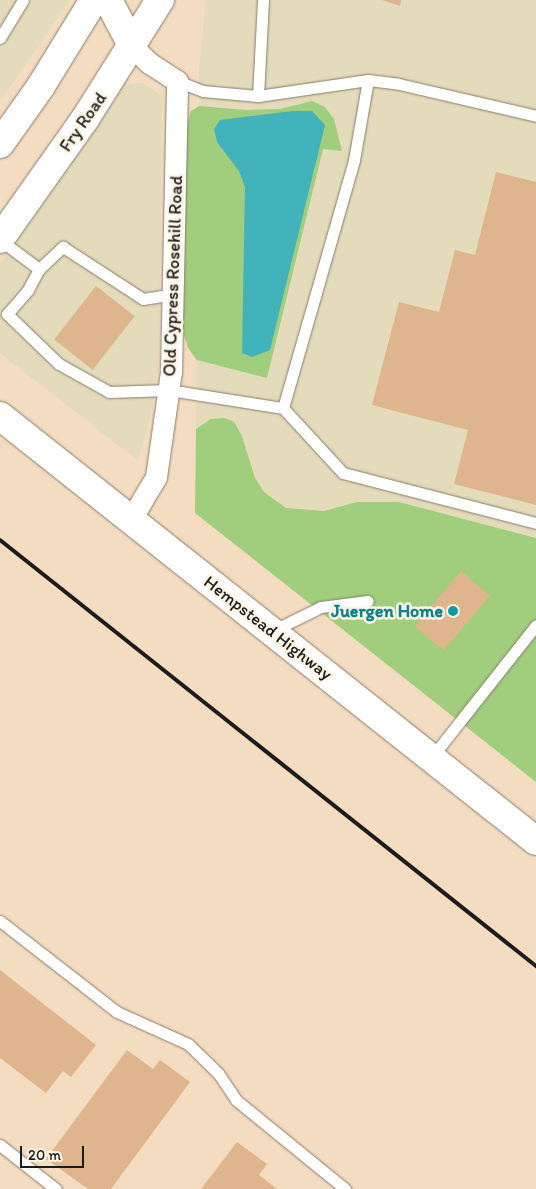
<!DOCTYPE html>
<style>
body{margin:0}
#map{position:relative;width:536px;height:1189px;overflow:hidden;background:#f4dcc0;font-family:Itim,sans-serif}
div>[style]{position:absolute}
.built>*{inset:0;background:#e3dbba}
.green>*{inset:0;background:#a0ce7c}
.water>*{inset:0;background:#43b3bb}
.building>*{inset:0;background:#deb58c;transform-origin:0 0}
.roads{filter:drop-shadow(0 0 1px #887c6e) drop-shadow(0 0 1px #887c6e)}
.service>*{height:11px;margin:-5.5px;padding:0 5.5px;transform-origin:5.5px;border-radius:5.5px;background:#fff}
.minor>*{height:21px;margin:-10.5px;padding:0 10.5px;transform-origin:10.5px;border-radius:10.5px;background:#fff}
.tertiary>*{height:28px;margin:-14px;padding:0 14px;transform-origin:14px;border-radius:14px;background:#fff}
.secondary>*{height:28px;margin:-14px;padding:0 14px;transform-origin:14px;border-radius:14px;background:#fff}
.rail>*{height:4px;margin:-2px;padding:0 2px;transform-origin:2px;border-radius:2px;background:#1c1c1c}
.dots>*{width:14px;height:14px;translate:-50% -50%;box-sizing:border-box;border:2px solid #fcf5e5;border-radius:50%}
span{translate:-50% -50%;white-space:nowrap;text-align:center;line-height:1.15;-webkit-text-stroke:5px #fcf5e5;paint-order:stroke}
.street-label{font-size:18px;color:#1c1c1c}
.culture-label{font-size:18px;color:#0d838f;font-weight:700}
.right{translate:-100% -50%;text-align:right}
.scale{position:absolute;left:20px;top:1146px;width:64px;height:22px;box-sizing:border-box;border:2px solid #1c1c1c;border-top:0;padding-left:6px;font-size:15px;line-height:18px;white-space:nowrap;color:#1c1c1c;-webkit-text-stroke:4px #fcf5e5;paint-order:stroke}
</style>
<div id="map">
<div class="built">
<div style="clip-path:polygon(0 0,70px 0,0 101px)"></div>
<div style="clip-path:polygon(206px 0,536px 0,536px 538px,399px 502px,357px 502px,324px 511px,286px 508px,264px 492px,255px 478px,242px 436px,196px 429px,199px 68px)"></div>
<div style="clip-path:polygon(143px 83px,162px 96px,159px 366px,148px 427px,137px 460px,0 353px,0 264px,125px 85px)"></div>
</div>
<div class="green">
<div style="clip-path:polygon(312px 101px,325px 107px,334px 119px,342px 151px,323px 149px,267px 378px,197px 360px,188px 348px,182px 329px,183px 138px,191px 111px,199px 106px,245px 110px,280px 109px)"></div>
<div style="clip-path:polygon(225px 418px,234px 422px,242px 436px,255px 478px,264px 492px,286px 508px,324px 511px,357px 502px,399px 502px,536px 538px,536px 782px,195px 513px,196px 429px,211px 419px)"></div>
</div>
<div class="water">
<div style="clip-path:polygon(292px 111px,312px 111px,325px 125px,270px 350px,252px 357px,242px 353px,245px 187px,239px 171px,217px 142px,214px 129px,220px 120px)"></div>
</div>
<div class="building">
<div style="clip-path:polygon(382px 0,401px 0,400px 6px)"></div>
<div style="clip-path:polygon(496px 172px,536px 182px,536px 505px,454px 484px,468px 430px,372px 405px,399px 302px,439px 312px,455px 250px,475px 255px)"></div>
<div style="left:96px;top:286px;width:49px;height:68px;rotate:38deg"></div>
<div style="left:461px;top:571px;width:38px;height:72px;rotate:40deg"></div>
<div style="clip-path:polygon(0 970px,96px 1045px,71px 1077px,63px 1071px,46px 1093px,0 1058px)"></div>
<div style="clip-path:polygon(127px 1050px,153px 1069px,160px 1060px,190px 1082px,111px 1189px,88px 1189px,46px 1159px)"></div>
<div style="clip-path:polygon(237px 1142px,267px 1164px,259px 1175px,277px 1189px,201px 1189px)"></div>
</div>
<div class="roads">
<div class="service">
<div style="left:0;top:38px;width:44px;rotate:-58.8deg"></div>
<div style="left:177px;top:81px;width:28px;rotate:21deg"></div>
<div style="left:203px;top:91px;width:55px;rotate:5.2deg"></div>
<div style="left:258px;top:96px;width:111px;rotate:-8.3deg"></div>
<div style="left:368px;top:80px;width:31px;rotate:7deg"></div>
<div style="left:399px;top:84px;width:141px;rotate:13.1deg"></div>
<div style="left:258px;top:96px;width:96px;rotate:-87deg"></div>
<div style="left:0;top:240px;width:49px;rotate:36.6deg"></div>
<div style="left:39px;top:269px;width:24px;rotate:118deg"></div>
<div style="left:28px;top:290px;width:32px;rotate:131deg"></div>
<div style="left:7px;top:314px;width:72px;rotate:43.9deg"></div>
<div style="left:59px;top:364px;width:57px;rotate:29.2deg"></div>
<div style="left:109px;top:392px;width:60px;rotate:-1.9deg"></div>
<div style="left:169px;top:390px;width:115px;rotate:9deg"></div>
<div style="left:283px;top:408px;width:258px;rotate:-74deg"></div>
<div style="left:354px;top:160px;width:81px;rotate:-80.1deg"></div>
<div style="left:39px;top:269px;width:33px;rotate:-43deg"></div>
<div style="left:63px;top:247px;width:95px;rotate:33deg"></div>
<div style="left:143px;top:299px;width:30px;rotate:-9deg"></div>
<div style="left:283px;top:408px;width:88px;rotate:47.3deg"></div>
<div style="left:343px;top:473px;width:199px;rotate:14.5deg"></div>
<div style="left:272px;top:631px;width:55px;rotate:-26.1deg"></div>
<div style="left:321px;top:607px;width:47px;rotate:-7.3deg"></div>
<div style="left:431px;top:758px;width:169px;rotate:-51.7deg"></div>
<div style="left:0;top:921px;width:148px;rotate:37.9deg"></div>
<div style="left:117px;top:1012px;width:78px;rotate:24.3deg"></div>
<div style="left:188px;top:1044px;width:42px;rotate:44deg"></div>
<div style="left:218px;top:1073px;width:32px;rotate:56deg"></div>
<div style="left:236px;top:1100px;width:141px;rotate:39.2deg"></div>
<div style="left:0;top:1145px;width:71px;rotate:38.2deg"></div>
</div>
<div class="minor">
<div style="left:131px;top:519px;width:49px;rotate:-59.2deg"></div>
<div style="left:156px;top:477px;width:106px;rotate:-81.9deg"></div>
<div style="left:171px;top:372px;width:291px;rotate:-88.8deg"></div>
<div style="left:177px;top:81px;width:33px;rotate:-147deg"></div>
<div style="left:149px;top:63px;width:23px;rotate:-135deg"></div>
</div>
<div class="tertiary">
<div style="left:0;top:416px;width:684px;rotate:38.41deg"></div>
</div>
<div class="secondary">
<div style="left:108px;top:0;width:53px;rotate:62deg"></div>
<div style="left:0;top:144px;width:71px;rotate:-54.7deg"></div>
<div style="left:41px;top:86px;width:101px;rotate:-58.4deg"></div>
<div style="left:0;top:239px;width:147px;rotate:-54.7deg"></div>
<div style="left:85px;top:119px;width:141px;rotate:-57.8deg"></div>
</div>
</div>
<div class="rail">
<div style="left:0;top:540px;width:685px;rotate:38.48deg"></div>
</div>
<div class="dots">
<div style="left:453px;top:611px;background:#0f9aa8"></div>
</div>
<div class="street-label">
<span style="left:83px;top:122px;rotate:-55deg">Fry Road</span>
<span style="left:173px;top:276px;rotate:-88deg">Old Cypress Rosehill Road</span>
<span style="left:268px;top:628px;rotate:38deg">Hempstead Highway</span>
</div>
<div class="culture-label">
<span class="right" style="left:443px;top:611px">Juergen Home</span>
</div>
<div class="scale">20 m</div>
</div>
